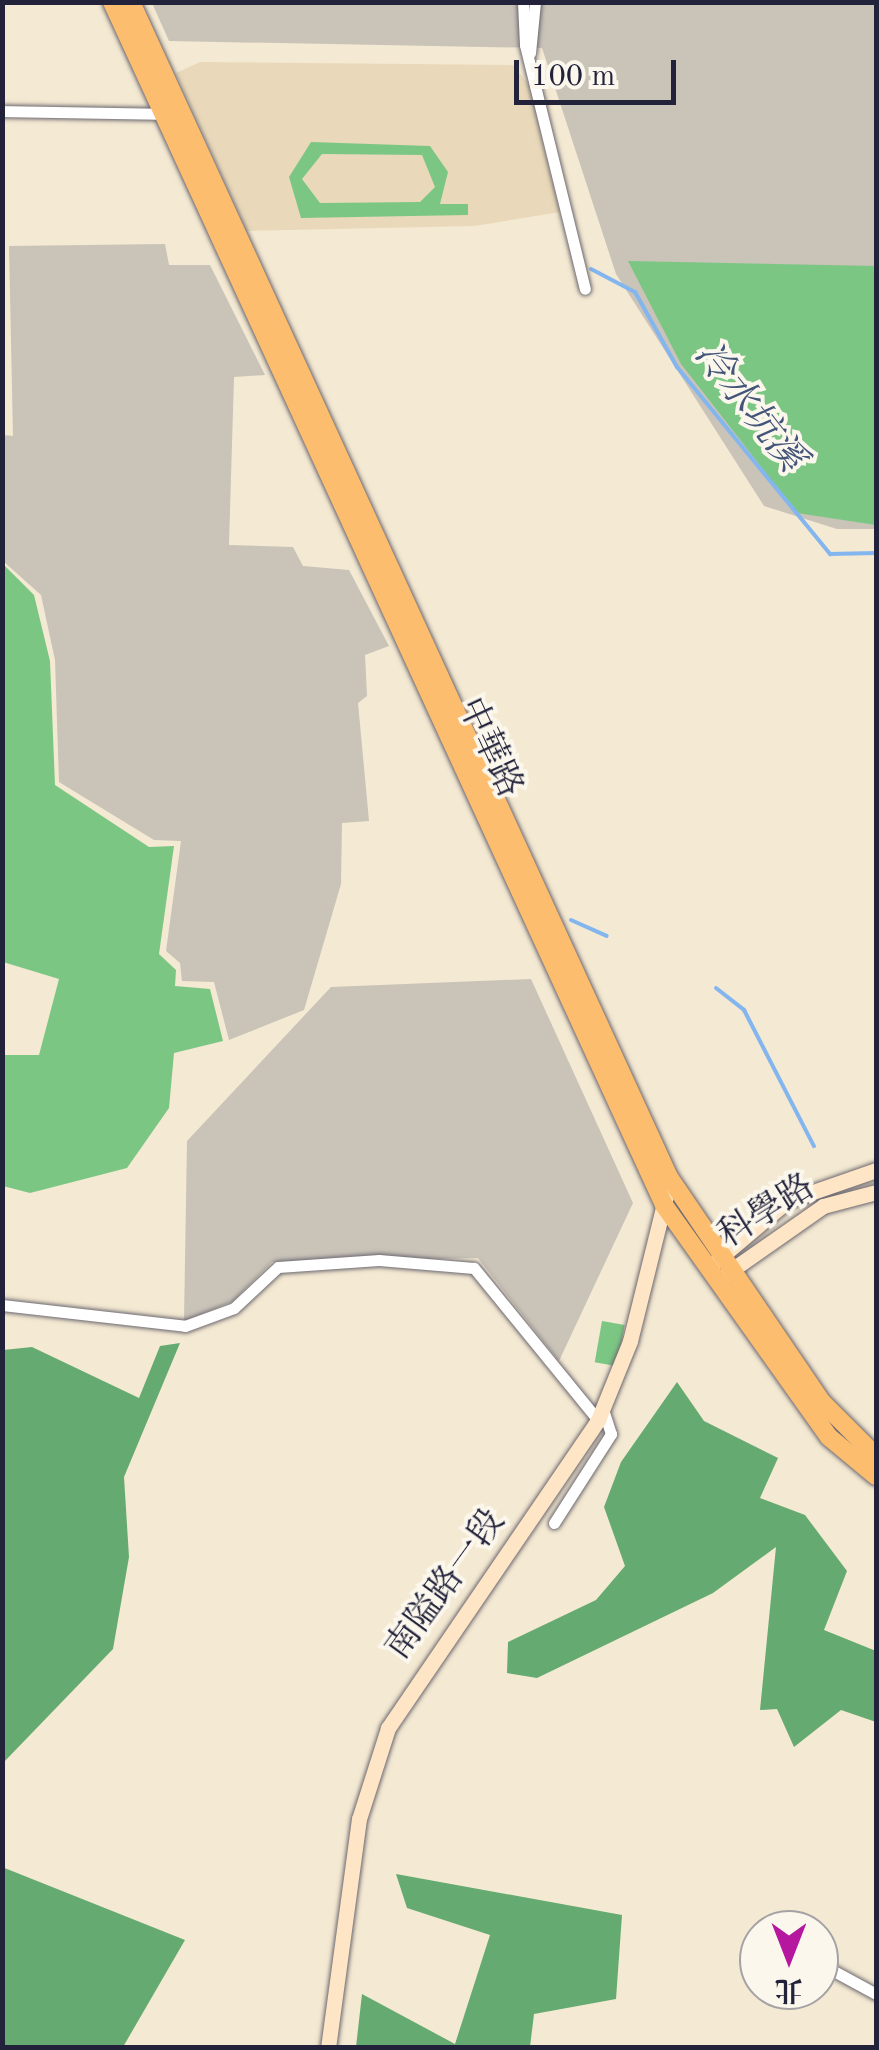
<!DOCTYPE html>
<meta charset="utf-8">
<style>
body{margin:0}
#map{position:relative;width:879px;height:2050px;overflow:hidden;background:#f4e9d2;font-family:"Old Standard TT","Noto Serif TC",serif}
div>[style]{position:absolute}
.built>*{inset:0;background:#e9d9ba}
.industrial>*{inset:0;background:#c9c3b8}
.green>*{inset:0;background:#7cc683;transform-origin:0 0}
.forest>*{inset:0;background:#65ab71}
.stream>*{height:4px;margin:-2px;padding:0 2px;transform-origin:2px;border-radius:2px;background:#83b5ef}
.roads{filter:drop-shadow(0 0 2px #6c6870) drop-shadow(0 0 2px #6c6870)}
.street>*{height:11px;margin:-5.5px;padding:0 5.5px;transform-origin:5.5px;border-radius:5.5px;background:#fff}
.secondary>*{height:15px;margin:-7.5px;padding:0 7.5px;transform-origin:7.5px;border-radius:7.5px;background:#fee5c5}
.primary>*{height:18px;margin:-9px;padding:0 9px;transform-origin:9px;border-radius:9px;background:#fcbd6f}
span{translate:-50% -50%;white-space:nowrap;text-align:center;line-height:1.15;-webkit-text-stroke:8px #fbf7ec;paint-order:stroke}
.street-label{font-size:35px;color:#22223b}
.water-label{font-size:38px;color:#44557a;font-style:italic}
.frame{position:absolute;inset:0;border:5px solid #22223b;pointer-events:none}
.north{position:absolute;left:739px;top:1910px;width:100px;height:100px;box-sizing:border-box;background:#fbf7ec;border:2px solid #a4a2a5;border-radius:50%;rotate:180deg;font-size:28px;font-weight:700;line-height:40px;text-align:center;color:#22223b}
.north::after{content:'';display:block;margin:auto;width:35px;height:45px;background:#b5179e;clip-path:polygon(50% 0,100% 100%,50% 72%,0 100%)}
.scale{position:absolute;left:514px;top:60px;width:162px;height:45px;box-sizing:border-box;border:5px solid #22223b;border-top:0;padding-left:12px;font-size:30px;line-height:35px;white-space:nowrap;color:#22223b;-webkit-text-stroke:8px #fbf7ec;paint-order:stroke}
</style>
<div id="map">
<div class="built">
<div style="clip-path:polygon(200px 62px,513px 65px,529px 85px,560px 212px,475px 226px,247px 231px,176px 73px)"></div>
</div>
<div class="industrial">
<div style="clip-path:polygon(152px 3px,876px 3px,876px 529px,837px 529px,764px 506px,616px 274px,542px 48px,169px 41px)"></div>
<div style="clip-path:polygon(165px 244px,169px 265px,210px 265px,265px 375px,234px 377px,229px 545px,293px 547px,303px 566px,349px 570px,389px 646px,365px 655px,367px 696px,358px 703px,369px 821px,342px 823px,341px 884px,304px 1010px,229px 1040px,214px 982px,182px 981px,180px 963px,166px 951px,181px 841px,154px 840px,59px 782px,55px 660px,41px 595px,3px 561px,3px 435px,13px 436px,9px 246px)"></div>
<div style="clip-path:polygon(531px 979px,633px 1203px,559px 1361px,478px 1258px,272px 1262px,233px 1301px,184px 1321px,187px 1141px,331px 987px)"></div>
</div>
<div class="green">
<div style="clip-path:polygon(evenodd,311px 142px,430px 146px,448px 172px,440px 204px,468px 204px,468px 215px,301px 218px,289px 177px,311px 142px,322px 154px,422px 155px,435px 187px,420px 202px,320px 203px,302px 179px,322px 154px)"></div>
<div style="clip-path:polygon(628px 261px,876px 266px,876px 525px,797px 513px,681px 364px)"></div>
<div style="clip-path:polygon(3px 564px,34px 595px,50px 661px,55px 785px,149px 847px,174px 846px,159px 954px,176px 970px,175px 986px,210px 989px,223px 1041px,174px 1053px,169px 1108px,127px 1168px,30px 1193px,3px 1186px,3px 1055px,39px 1055px,59px 979px,3px 962px)"></div>
<div style="left:602px;top:1321px;width:23px;height:42px;rotate:10deg"></div>
</div>
<div class="forest">
<div style="clip-path:polygon(180px 1343px,124px 1477px,129px 1557px,113px 1649px,3px 1763px,3px 1350px,32px 1347px,139px 1398px,160px 1346px)"></div>
<div style="clip-path:polygon(677px 1382px,704px 1421px,778px 1458px,760px 1498px,805px 1515px,847px 1571px,824px 1630px,876px 1651px,876px 1722px,841px 1710px,794px 1747px,777px 1709px,760px 1710px,776px 1547px,713px 1593px,537px 1678px,507px 1673px,508px 1642px,596px 1600px,625px 1566px,604px 1507px,621px 1462px)"></div>
<div style="clip-path:polygon(2px 1867px,185px 1940px,123px 2047px,3px 2047px)"></div>
<div style="clip-path:polygon(396px 1874px,622px 1915px,616px 1999px,534px 2014px,530px 2047px,356px 2047px,362px 1994px,455px 2044px,490px 1935px,407px 1908px)"></div>
</div>
<div class="stream">
<div style="left:591px;top:269px;width:50px;rotate:27.6deg"></div>
<div style="left:635px;top:292px;width:86px;rotate:60.8deg"></div>
<div style="left:677px;top:367px;width:242px;rotate:50.7deg"></div>
<div style="left:830px;top:554px;width:46px;rotate:-1.2deg"></div>
<div style="left:571px;top:920px;width:39px;rotate:24deg"></div>
<div style="left:716px;top:988px;width:36px;rotate:38deg"></div>
<div style="left:744px;top:1010px;width:153px;rotate:62.8deg"></div>
</div>
<div class="roads">
<div class="street">
<div style="left:523px;top:2px;width:43px;rotate:87.3deg"></div>
<div style="left:525px;top:45px;width:251px;rotate:76.2deg"></div>
<div style="left:530px;top:53px;width:51px;rotate:-84.4deg"></div>
<div style="left:2px;top:111px;width:165px;rotate:1deg"></div>
<div style="left:2px;top:1305px;width:184px;rotate:6.5deg"></div>
<div style="left:185px;top:1326px;width:52px;rotate:-20.2deg"></div>
<div style="left:234px;top:1308px;width:60px;rotate:-43deg"></div>
<div style="left:278px;top:1267px;width:101px;rotate:-4deg"></div>
<div style="left:379px;top:1260px;width:95px;rotate:4.8deg"></div>
<div style="left:474px;top:1268px;width:196px;rotate:50.8deg"></div>
<div style="left:554px;top:1523px;width:106px;rotate:-57.4deg"></div>
<div style="left:611px;top:1434px;width:25px;rotate:-108deg"></div>
<div style="left:819px;top:1963px;width:65px;rotate:28.5deg"></div>
</div>
<div class="secondary">
<div style="left:716px;top:1261px;width:93px;rotate:-40.2deg"></div>
<div style="left:787px;top:1201px;width:94px;rotate:-19.2deg"></div>
<div style="left:726px;top:1274px;width:118px;rotate:-35deg"></div>
<div style="left:823px;top:1206px;width:55px;rotate:-14.8deg"></div>
<div style="left:328px;top:2048px;width:231px;rotate:-82.3deg"></div>
<div style="left:359px;top:1819px;width:96px;rotate:-72.3deg"></div>
<div style="left:388px;top:1728px;width:373px;rotate:-55.7deg"></div>
<div style="left:598px;top:1420px;width:85px;rotate:-67.9deg"></div>
<div style="left:630px;top:1341px;width:149px;rotate:-76.1deg"></div>
</div>
<div class="primary">
<div style="left:112px;top:2px;width:1324px;rotate:65.35deg"></div>
<div style="left:664px;top:1205px;width:285px;rotate:54.6deg"></div>
<div style="left:829px;top:1437px;width:61px;rotate:39.7deg"></div>
<div style="left:131px;top:2px;width:1292px;rotate:65.4deg"></div>
<div style="left:669px;top:1177px;width:272px;rotate:55.8deg"></div>
<div style="left:822px;top:1402px;width:76px;rotate:45deg"></div>
</div>
</div>
<div class="street-label">
<span style="left:489px;top:748px;rotate:65deg">中華路</span>
<span style="left:767px;top:1212px;rotate:-32deg">科學路</span>
<span style="left:446px;top:1585px;rotate:-54deg">南隘路一段</span>
</div>
<div class="water-label">
<span style="left:748px;top:408px;rotate:52deg">冷水坑溪</span>
</div>
<div class="frame"></div>
<div class="north">北</div>
<div class="scale">100 m</div>
</div>
